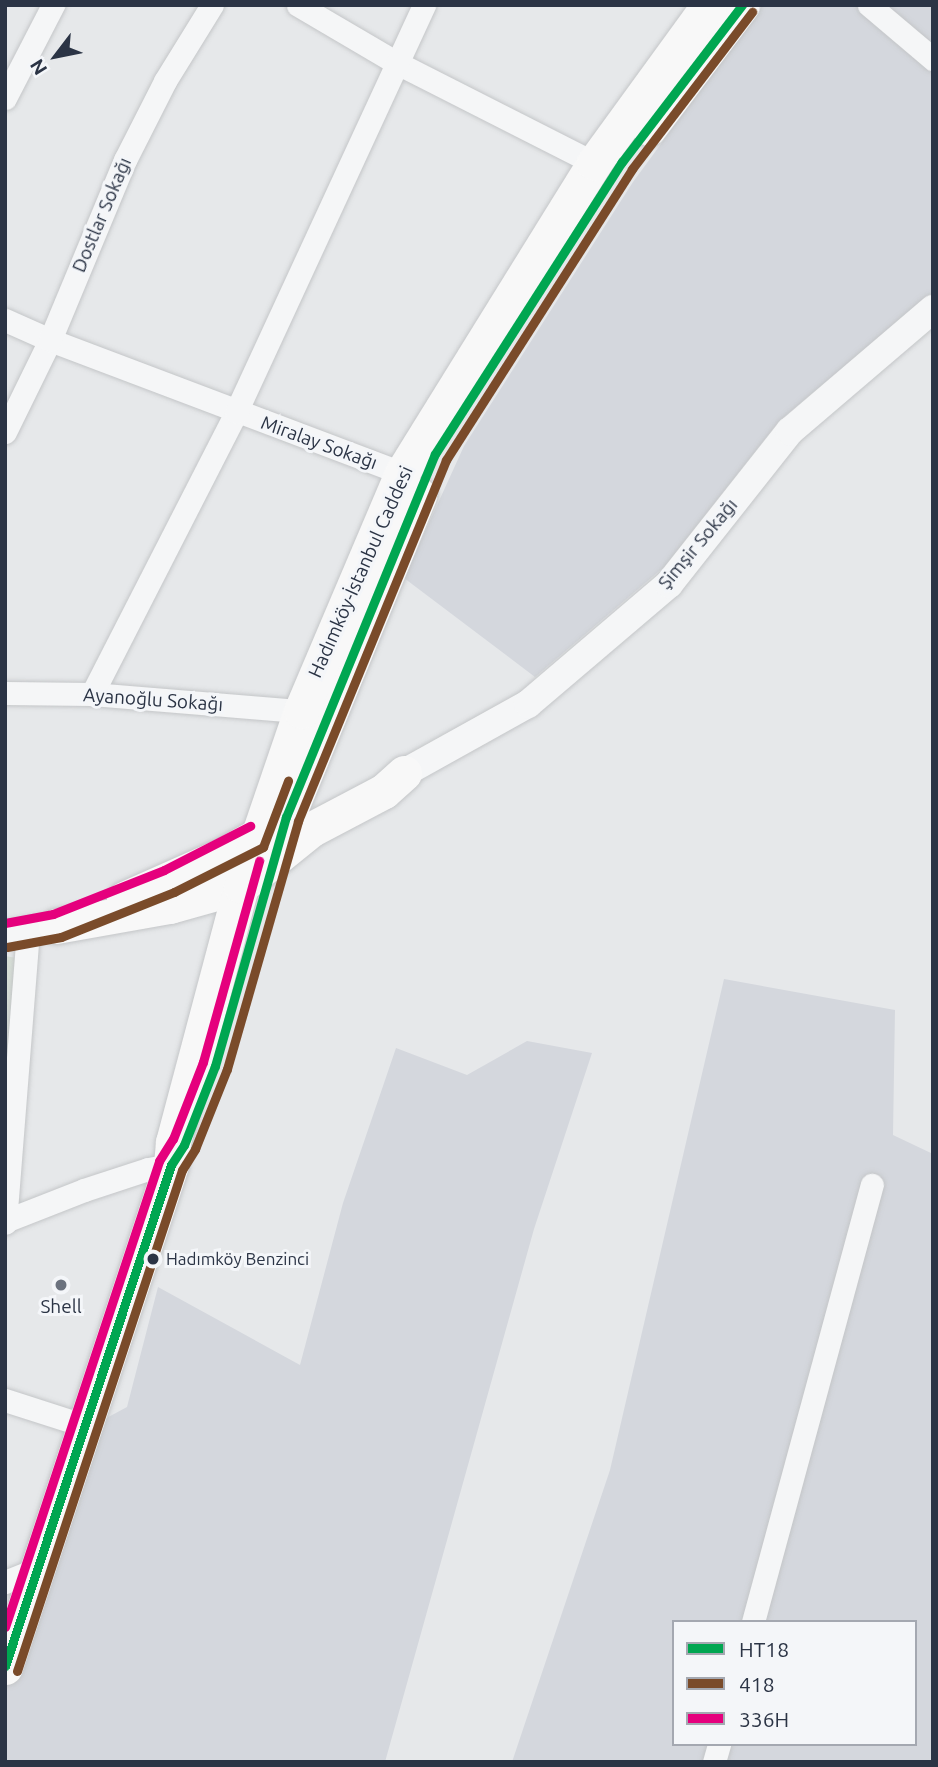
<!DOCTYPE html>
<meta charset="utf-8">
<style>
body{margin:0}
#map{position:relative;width:938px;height:1767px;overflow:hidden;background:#e6e8ea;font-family:Ubuntu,sans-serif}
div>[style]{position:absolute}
.built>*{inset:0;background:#d4d7dd}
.green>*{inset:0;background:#d6ded6}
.roads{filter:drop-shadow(0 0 2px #c4c6c8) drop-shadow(0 0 2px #c4c6c8)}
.minor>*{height:23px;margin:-11.5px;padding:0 11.5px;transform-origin:11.5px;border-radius:11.5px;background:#f5f6f7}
.tertiary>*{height:28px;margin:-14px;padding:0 14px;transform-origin:14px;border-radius:14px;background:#f5f6f7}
.primary>*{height:35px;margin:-17.5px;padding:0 17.5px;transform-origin:17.5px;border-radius:17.5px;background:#f8f8f8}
.bus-1>*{height:9px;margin:-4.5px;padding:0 4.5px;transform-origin:4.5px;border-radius:4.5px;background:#00a651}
.bus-2>*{height:9px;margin:-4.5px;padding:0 4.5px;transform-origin:4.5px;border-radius:4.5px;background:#7a4b2a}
.bus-3>*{height:9px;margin:-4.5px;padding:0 4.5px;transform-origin:4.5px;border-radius:4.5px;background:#e5007d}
.dots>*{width:19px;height:19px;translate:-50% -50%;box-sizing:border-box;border:4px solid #f4f6f9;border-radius:50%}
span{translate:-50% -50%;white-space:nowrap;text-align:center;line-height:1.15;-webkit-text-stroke:6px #f4f6f9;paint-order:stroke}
.bus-label{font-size:17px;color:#2b3445}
.left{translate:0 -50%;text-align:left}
.street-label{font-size:19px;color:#2b3445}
.poi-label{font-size:19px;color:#2b3445}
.frame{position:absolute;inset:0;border:7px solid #2b3445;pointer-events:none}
.legend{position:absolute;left:672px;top:1620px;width:245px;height:126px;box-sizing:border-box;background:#f4f6f9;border:2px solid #a4a8b1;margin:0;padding:9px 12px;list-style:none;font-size:21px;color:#2b3445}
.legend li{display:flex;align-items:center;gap:14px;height:35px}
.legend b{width:35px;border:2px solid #a4a8b1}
.north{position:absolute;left:21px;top:21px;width:70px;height:70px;-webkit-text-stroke:5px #f4f6f9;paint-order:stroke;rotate:238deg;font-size:19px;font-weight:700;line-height:28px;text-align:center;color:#2b3445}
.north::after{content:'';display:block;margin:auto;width:24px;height:32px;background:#2b3445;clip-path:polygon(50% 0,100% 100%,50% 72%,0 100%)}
</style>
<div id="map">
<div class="built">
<div style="clip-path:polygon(763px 5px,933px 5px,933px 292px,779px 421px,665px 566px,535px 677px,404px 578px,464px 446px,633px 182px)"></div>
<div style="clip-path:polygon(evenodd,724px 979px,895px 1010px,893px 1135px,933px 1154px,933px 1762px,512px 1762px,610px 1470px,724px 979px,674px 1622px,915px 1622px,915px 1744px,674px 1744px,674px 1622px)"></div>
<div style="clip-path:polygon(527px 1041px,592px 1053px,534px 1229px,385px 1762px,5px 1762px,5px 1682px,101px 1421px,127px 1407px,158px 1287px,300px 1365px,343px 1203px,396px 1048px,467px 1075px)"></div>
</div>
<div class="green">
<div style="clip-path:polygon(5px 956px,23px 959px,5px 1089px)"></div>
</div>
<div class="roads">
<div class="minor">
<div style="left:298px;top:5px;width:115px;rotate:30.4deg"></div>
<div style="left:397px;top:63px;width:221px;rotate:26.9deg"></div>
<div style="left:869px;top:5px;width:84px;rotate:40.2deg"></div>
<div style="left:5px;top:98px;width:105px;rotate:-62.7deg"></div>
<div style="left:5px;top:320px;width:49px;rotate:24deg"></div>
<div style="left:50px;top:340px;width:376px;rotate:20.7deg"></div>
<div style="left:5px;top:432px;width:102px;rotate:-63.9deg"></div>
<div style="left:50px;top:340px;width:195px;rotate:-67.4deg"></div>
<div style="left:125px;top:160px;width:89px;rotate:-63.1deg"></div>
<div style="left:165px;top:81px;width:89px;rotate:-58.3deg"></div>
<div style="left:5px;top:693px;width:87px;rotate:0.7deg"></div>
<div style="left:92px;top:694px;width:210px;rotate:4.7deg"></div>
<div style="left:92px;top:694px;width:317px;rotate:-62.9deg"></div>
<div style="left:236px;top:412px;width:448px;rotate:-65.2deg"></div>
<div style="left:5px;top:1221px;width:85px;rotate:-21.4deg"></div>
<div style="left:84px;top:1190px;width:67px;rotate:-18.2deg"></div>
<div style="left:148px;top:1169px;width:23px;rotate:-10deg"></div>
<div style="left:5px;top:1223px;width:293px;rotate:-85.5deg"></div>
<div style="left:5px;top:1400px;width:82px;rotate:17.8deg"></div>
<div style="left:5px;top:1582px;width:35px;rotate:-22deg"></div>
<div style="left:753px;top:1622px;width:453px;rotate:-74.8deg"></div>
<div style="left:714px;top:1762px;width:19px;rotate:-74deg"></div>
</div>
<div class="tertiary">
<div style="left:404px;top:773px;width:142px;rotate:-29.1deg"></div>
<div style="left:528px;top:704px;width:185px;rotate:-40.4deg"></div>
<div style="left:669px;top:584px;width:195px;rotate:-51.7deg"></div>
<div style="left:790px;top:431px;width:188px;rotate:-40.5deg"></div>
<div style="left:5px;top:935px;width:52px;rotate:-10deg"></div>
</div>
<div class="primary">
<div style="left:649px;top:128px;width:154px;rotate:-52.9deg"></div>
<div style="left:281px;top:832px;width:364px;rotate:-67.7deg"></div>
<div style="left:124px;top:899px;width:104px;rotate:-23.9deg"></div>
<div style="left:219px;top:857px;width:54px;rotate:-29deg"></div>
<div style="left:56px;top:926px;width:116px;rotate:-10deg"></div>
<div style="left:170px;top:906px;width:74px;rotate:-15.7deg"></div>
<div style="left:241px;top:886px;width:91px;rotate:-38.8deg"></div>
<div style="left:312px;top:829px;width:81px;rotate:-27.8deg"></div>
<div style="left:384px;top:791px;width:27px;rotate:-42deg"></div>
<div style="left:5px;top:1667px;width:529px;rotate:-71.7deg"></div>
<div style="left:171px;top:1165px;width:23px;rotate:-85deg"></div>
<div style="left:173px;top:1142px;width:265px;rotate:-75.1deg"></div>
<div style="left:241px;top:886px;width:185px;rotate:-71.1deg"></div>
<div style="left:301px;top:711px;width:259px;rotate:-67deg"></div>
<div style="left:402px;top:473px;width:365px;rotate:-58.2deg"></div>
<div style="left:594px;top:163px;width:195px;rotate:-54deg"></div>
</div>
</div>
<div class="bus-1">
<div style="left:5px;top:1666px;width:528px;rotate:-71.67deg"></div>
<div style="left:171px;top:1165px;width:24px;rotate:-57deg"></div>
<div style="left:184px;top:1145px;width:85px;rotate:-68.6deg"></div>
<div style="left:215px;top:1066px;width:259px;rotate:-74.1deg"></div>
<div style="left:286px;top:817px;width:392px;rotate:-67.7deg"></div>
<div style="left:435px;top:454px;width:347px;rotate:-57.4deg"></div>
<div style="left:622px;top:162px;width:198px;rotate:-52.6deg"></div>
</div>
<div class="bus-2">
<div style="left:7px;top:947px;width:55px;rotate:-10.5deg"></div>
<div style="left:61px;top:937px;width:122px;rotate:-21.7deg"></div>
<div style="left:174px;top:892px;width:100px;rotate:-26.8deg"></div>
<div style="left:263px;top:847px;width:71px;rotate:-69.3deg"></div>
<div style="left:17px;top:1671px;width:527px;rotate:-71.77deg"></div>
<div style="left:182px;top:1170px;width:25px;rotate:-58deg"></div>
<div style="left:195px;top:1149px;width:86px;rotate:-68.2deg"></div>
<div style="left:227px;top:1069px;width:258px;rotate:-74deg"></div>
<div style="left:298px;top:821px;width:390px;rotate:-67.7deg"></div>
<div style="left:446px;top:460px;width:345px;rotate:-57.4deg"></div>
<div style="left:632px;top:169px;width:198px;rotate:-52.6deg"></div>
</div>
<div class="bus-3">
<div style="left:5px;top:923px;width:49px;rotate:-10.6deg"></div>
<div style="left:53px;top:914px;width:119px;rotate:-21.6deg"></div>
<div style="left:164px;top:870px;width:97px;rotate:-27.1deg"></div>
<div style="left:5px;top:1627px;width:491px;rotate:-71.7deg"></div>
<div style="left:159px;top:1161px;width:26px;rotate:-58deg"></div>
<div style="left:173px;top:1139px;width:83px;rotate:-68.7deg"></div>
<div style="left:203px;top:1062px;width:209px;rotate:-74.4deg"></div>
</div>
<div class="dots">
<div style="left:153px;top:1259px;background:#2b3445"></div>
<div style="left:61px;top:1285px;background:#6c737f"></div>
</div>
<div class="bus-label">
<span class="left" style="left:166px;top:1259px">Hadımköy Benzinci</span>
</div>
<div class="street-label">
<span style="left:102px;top:215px;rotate:-67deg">Dostlar Sokağı</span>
<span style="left:319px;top:443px;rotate:20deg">Miralay Sokağı</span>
<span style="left:698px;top:544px;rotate:-50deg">Şimşir Sokağı</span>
<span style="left:361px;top:572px;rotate:-66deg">Hadımköy-İstanbul Caddesi</span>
<span style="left:153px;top:700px;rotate:4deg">Ayanoğlu Sokağı</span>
</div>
<div class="poi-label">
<span style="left:61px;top:1307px">Shell</span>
</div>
<div class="frame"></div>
<ul class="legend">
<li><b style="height:9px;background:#00a651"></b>HT18</li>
<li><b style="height:9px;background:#7a4b2a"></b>418</li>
<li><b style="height:9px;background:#e5007d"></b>336H</li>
</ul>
<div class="north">N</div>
</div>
